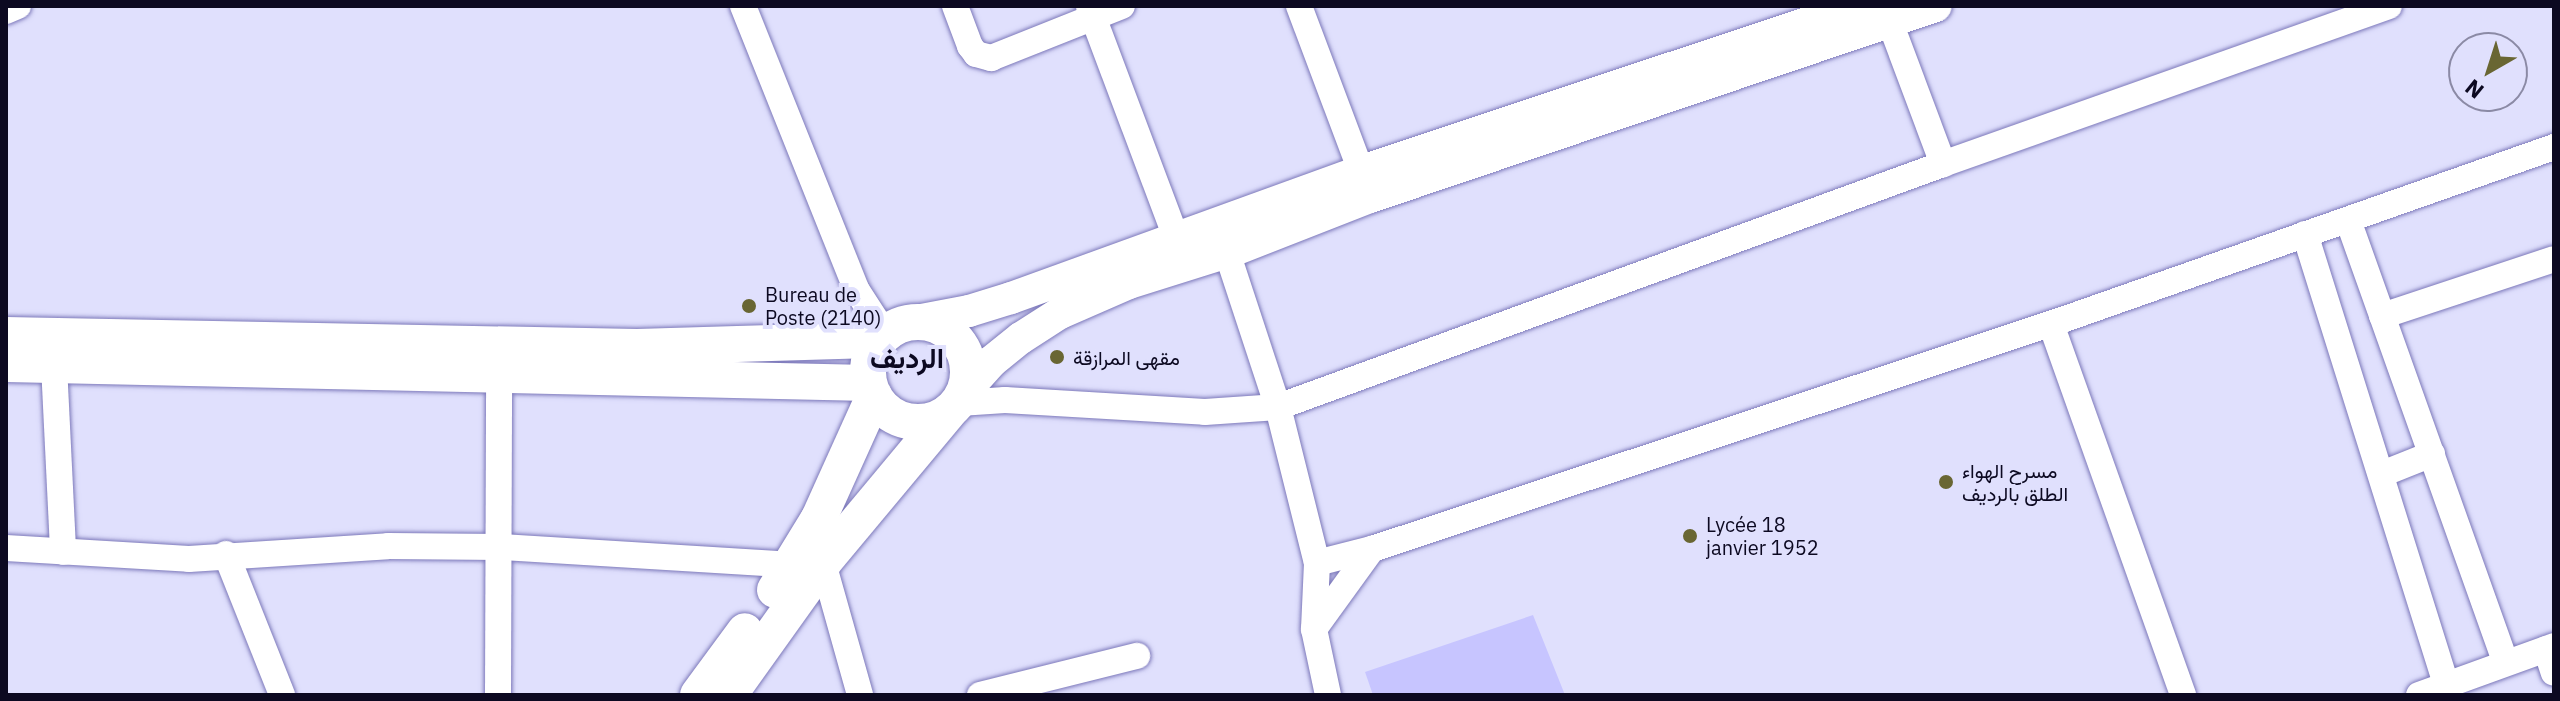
<!DOCTYPE html>
<meta charset="utf-8">
<style>
body{margin:0}
#map{position:relative;width:2560px;height:701px;overflow:hidden;background:#e0e0fd;font-family:"IBM Plex Sans",Vazirmatn,sans-serif}
div>[style]{position:absolute}
.green>*{inset:0;background:#c7c5ff}
.roads{filter:drop-shadow(0 0 2px #7c78ba) drop-shadow(0 0 2px #7c78ba)}
.minor>*{height:26px;margin:-13px;padding:0 13px;transform-origin:13px;border-radius:13px;background:#fff}
.tertiary>*{height:32px;margin:-16px;padding:0 16px;transform-origin:16px;border-radius:16px;background:#fff}
.secondary>*{height:36px;margin:-18px;padding:0 18px;transform-origin:18px;border-radius:18px;background:#fff}
.secondary>.ring{margin:-18px;padding:0;box-sizing:content-box;background:none;border:36px solid #fff;border-radius:50%}
.dots>*{width:22px;height:22px;translate:-50% -50%;box-sizing:border-box;border:4px solid #e0e0fd;border-radius:50%}
span{translate:-50% -50%;white-space:nowrap;text-align:center;line-height:1.15;-webkit-text-stroke:8px #e0e0fd;paint-order:stroke}
.poi-label{font-size:20px;color:#0c0921}
.left{translate:0 -50%;text-align:left}
.district-label{font-size:28px;color:#0c0921;font-weight:700}
.frame{position:absolute;inset:0;border:8px solid #0c0921;pointer-events:none}
.north{position:absolute;left:2448px;top:32px;width:80px;height:80px;box-sizing:border-box;background:#e0e0fd;border:2px solid #8b8aa5;border-radius:50%;rotate:219deg;font-size:22px;font-weight:700;line-height:32px;text-align:center;color:#0c0921}
.north::after{content:'';display:block;margin:auto;width:28px;height:36px;background:#696633;clip-path:polygon(50% 0,100% 100%,50% 72%,0 100%)}
</style>
<div id="map">
<div class="green">
<div style="clip-path:polygon(1533px 615px,1565px 695px,1373px 695px,1365px 672px)"></div>
</div>
<div class="roads">
<div class="minor">
<div style="left:743px;top:6px;width:305px;rotate:68.2deg"></div>
<div style="left:856px;top:289px;width:54px;rotate:57.2deg"></div>
<div style="left:955px;top:6px;width:43px;rotate:69.4deg"></div>
<div style="left:970px;top:46px;width:10px;rotate:53deg"></div>
<div style="left:976px;top:54px;width:16px;rotate:15deg"></div>
<div style="left:991px;top:58px;width:141px;rotate:-21.7deg"></div>
<div style="left:1089px;top:6px;width:264px;rotate:69.4deg"></div>
<div style="left:1299px;top:6px;width:197px;rotate:69.4deg"></div>
<div style="left:1884px;top:6px;width:169px;rotate:69.5deg"></div>
<div style="left:6px;top:11px;width:13px;rotate:-23deg"></div>
<div style="left:2348px;top:220px;width:469px;rotate:70.4deg"></div>
<div style="left:1221px;top:234px;width:182px;rotate:71.8deg"></div>
<div style="left:1278px;top:407px;width:161px;rotate:76deg"></div>
<div style="left:1317px;top:563px;width:66px;rotate:92.6deg"></div>
<div style="left:1314px;top:629px;width:67px;rotate:78deg"></div>
<div style="left:2305px;top:234px;width:473px;rotate:72.6deg"></div>
<div style="left:2382px;top:316px;width:181px;rotate:-18.3deg"></div>
<div style="left:2051px;top:324px;width:394px;rotate:70.4deg"></div>
<div style="left:54px;top:365px;width:187px;rotate:87.2deg"></div>
<div style="left:959px;top:403px;width:46px;rotate:-3.7deg"></div>
<div style="left:1005px;top:400px;width:200px;rotate:3.4deg"></div>
<div style="left:1205px;top:412px;width:73px;rotate:-3.9deg"></div>
<div style="left:1278px;top:407px;width:708px;rotate:-20.07deg"></div>
<div style="left:1943px;top:164px;width:473px;rotate:-19.5deg"></div>
<div style="left:2382px;top:474px;width:54px;rotate:-21.8deg"></div>
<div style="left:6px;top:548px;width:183px;rotate:3.4deg"></div>
<div style="left:189px;top:559px;width:199px;rotate:-3.7deg"></div>
<div style="left:388px;top:546px;width:113px;rotate:0.5deg"></div>
<div style="left:501px;top:547px;width:293px;rotate:3.5deg"></div>
<div style="left:226px;top:554px;width:152px;rotate:68.3deg"></div>
<div style="left:823px;top:563px;width:137px;rotate:74.3deg"></div>
<div style="left:1317px;top:563px;width:57px;rotate:-14.3deg"></div>
<div style="left:1372px;top:549px;width:727px;rotate:-18.36deg"></div>
<div style="left:2062px;top:320px;width:522px;rotate:-19.37deg"></div>
<div style="left:1314px;top:629px;width:99px;rotate:-54.1deg"></div>
<div style="left:2546px;top:649px;width:25px;rotate:72deg"></div>
<div style="left:498px;top:695px;width:321px;rotate:-89.8deg"></div>
<div style="left:980px;top:695px;width:162px;rotate:-14deg"></div>
<div style="left:2419px;top:695px;width:144px;rotate:-19.9deg"></div>
</div>
<div class="tertiary">
<div style="left:911px;top:322px;width:59px;rotate:-10.7deg"></div>
<div style="left:969px;top:311px;width:44px;rotate:-17.2deg"></div>
<div style="left:1011px;top:298px;width:373px;rotate:-19.9deg"></div>
<div style="left:1362px;top:171px;width:523px;rotate:-18.4deg"></div>
<div style="left:966px;top:390px;width:38px;rotate:-48deg"></div>
<div style="left:991px;top:362px;width:38px;rotate:-39deg"></div>
<div style="left:1021px;top:338px;width:46px;rotate:-32.7deg"></div>
<div style="left:1060px;top:313px;width:75px;rotate:-23.5deg"></div>
<div style="left:1129px;top:283px;width:110px;rotate:-17.4deg"></div>
<div style="left:1234px;top:250px;width:146px;rotate:-21.3deg"></div>
<div style="left:1370px;top:197px;width:597px;rotate:-18.65deg"></div>
</div>
<div class="secondary">
<div class="ring" style="left:868px;top:322px;width:64px;height:64px"></div>
<div style="left:6px;top:335px;width:631px;rotate:1.09deg"></div>
<div style="left:637px;top:347px;width:243px;rotate:-1.7deg"></div>
<div style="left:6px;top:364px;width:863px;rotate:1.26deg"></div>
<div style="left:775px;top:590px;width:84px;rotate:-58.6deg"></div>
<div style="left:819px;top:518px;width:134px;rotate:-65.7deg"></div>
<div style="left:698px;top:695px;width:79px;rotate:-53.7deg"></div>
<div style="left:729px;top:695px;width:162px;rotate:-54.5deg"></div>
<div style="left:823px;top:563px;width:195px;rotate:-50.2deg"></div>
</div>
</div>
<div class="dots">
<div style="left:749px;top:306px;background:#696633"></div>
<div style="left:1057px;top:357px;background:#696633"></div>
<div style="left:1946px;top:482px;background:#696633"></div>
<div style="left:1690px;top:536px;background:#696633"></div>
</div>
<div class="poi-label">
<span class="left" style="left:765px;top:306px">Bureau de<br>Poste (2140)</span>
<span class="left" style="left:1073px;top:357px">مقهى المرازقة</span>
<span class="left" style="left:1962px;top:482px">مسرح الهواء<br>الطلق بالرديف</span>
<span class="left" style="left:1706px;top:536px">Lycée 18<br>janvier 1952</span>
</div>
<div class="district-label">
<span style="left:907px;top:358px">الرديف</span>
</div>
<div class="frame"></div>
<div class="north">N</div>
</div>
